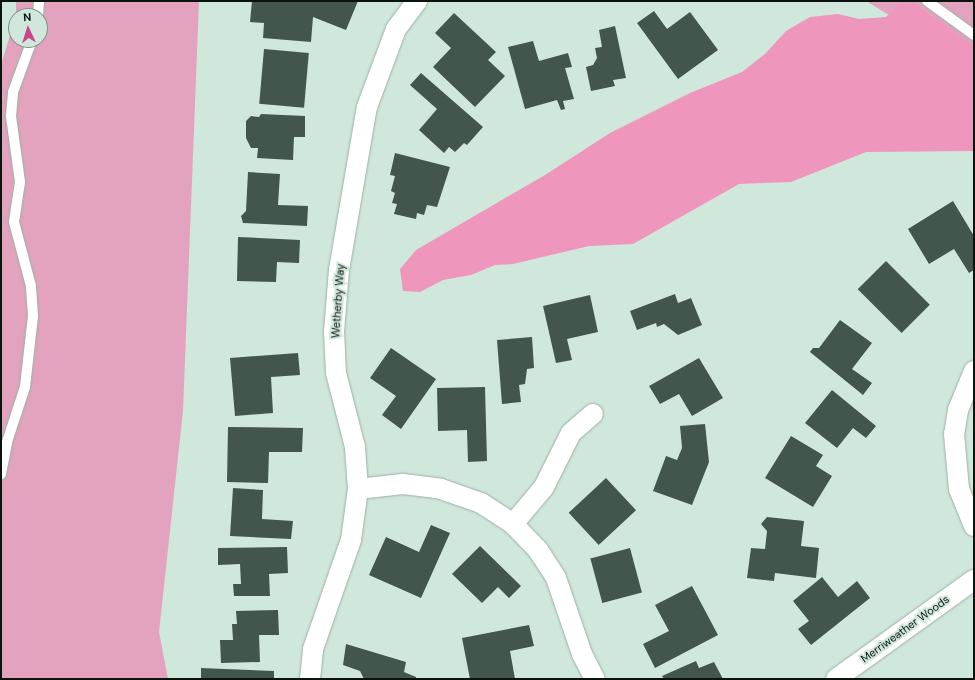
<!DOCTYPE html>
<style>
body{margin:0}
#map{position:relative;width:975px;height:680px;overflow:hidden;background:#d0e7dc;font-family:"DM Sans",sans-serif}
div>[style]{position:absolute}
.green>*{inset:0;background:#e3a3be}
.water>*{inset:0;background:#ef96bd}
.building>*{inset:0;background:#42564c;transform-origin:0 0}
.roads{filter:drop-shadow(0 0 1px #9bb1a6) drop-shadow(0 0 1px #9bb1a6)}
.lane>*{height:10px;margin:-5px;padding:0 5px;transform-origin:5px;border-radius:5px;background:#fff}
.street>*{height:20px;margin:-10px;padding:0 10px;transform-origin:10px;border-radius:10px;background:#fff}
span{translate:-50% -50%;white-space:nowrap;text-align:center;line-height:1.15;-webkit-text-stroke:4px #d0e7dc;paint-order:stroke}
.street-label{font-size:11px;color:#0b130f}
.frame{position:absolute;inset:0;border:2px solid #0b130f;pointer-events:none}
.north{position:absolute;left:8px;top:8px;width:40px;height:40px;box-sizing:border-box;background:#d0e7dc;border:1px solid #81928a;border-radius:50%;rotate:356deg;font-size:11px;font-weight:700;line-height:16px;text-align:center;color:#0b130f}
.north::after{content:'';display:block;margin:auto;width:14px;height:18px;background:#c94488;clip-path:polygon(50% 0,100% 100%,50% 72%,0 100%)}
</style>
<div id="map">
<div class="green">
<div style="clip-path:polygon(evenodd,16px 1px,199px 1px,183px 411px,159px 632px,168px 679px,1px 679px,1px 65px,16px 15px,16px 1px,16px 16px,40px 16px,40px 40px,16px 40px,16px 16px)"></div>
<div style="clip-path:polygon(866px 1px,974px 1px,974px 67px)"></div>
</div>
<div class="water">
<div style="clip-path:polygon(914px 3px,974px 46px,974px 151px,866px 152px,791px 182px,739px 184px,633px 244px,589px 246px,513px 264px,495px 265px,471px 275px,443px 280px,420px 292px,403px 291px,400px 269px,416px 250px,545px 175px,610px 133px,690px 93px,742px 72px,765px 54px,786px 31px,810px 17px,838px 14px,859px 19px,886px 17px,899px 4px)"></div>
</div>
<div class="building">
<div style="clip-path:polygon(252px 1px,358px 1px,346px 30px,313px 17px,311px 42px,263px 38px,264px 23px,250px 22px)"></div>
<div style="clip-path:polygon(654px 11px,667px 29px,690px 12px,718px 50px,678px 79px,637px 23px)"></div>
<div style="clip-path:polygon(454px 13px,496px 52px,488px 60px,505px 76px,475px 107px,433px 67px,451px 48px,435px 33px)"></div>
<div style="clip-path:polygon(615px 26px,626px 78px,613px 80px,615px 86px,591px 91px,586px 67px,593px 65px,597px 58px,595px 48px,602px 47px,599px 30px)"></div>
<div style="clip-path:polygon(533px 41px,539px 61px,568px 53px,572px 67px,565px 68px,574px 99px,563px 101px,565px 109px,561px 110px,557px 100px,525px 109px,508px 47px)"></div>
<div style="left:264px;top:49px;width:45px;height:55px;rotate:5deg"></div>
<div style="clip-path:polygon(421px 73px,483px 127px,467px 145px,464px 143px,455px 152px,449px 147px,444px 153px,419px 130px,437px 109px,410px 85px)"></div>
<div style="clip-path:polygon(261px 114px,305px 116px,305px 137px,294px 137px,293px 160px,257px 158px,258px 148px,251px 148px,246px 138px,246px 121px,251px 116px,259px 117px)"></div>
<div style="clip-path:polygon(395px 153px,450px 167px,437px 207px,427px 205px,424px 215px,417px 213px,416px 219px,394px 214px,397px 204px,392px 203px,395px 193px,391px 191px,395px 176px,390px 175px)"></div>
<div style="clip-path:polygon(248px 172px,280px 174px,278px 205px,308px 206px,307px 226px,243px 223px,241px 216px,246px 211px)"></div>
<div style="clip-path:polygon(953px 201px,974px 236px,974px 270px,969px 273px,954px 249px,929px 264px,908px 229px)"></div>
<div style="clip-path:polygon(238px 237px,300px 240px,299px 263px,277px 262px,276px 282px,237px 281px)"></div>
<div style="left:886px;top:261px;width:62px;height:40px;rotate:45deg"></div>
<div style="clip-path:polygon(675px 294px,678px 303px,691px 298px,702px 325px,678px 335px,664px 324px,657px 327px,656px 323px,637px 330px,630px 311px)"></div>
<div style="clip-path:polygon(590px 295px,598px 332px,567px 339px,572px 360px,556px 363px,543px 306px)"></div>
<div style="clip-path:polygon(840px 320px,872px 343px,852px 369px,872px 383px,863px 395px,810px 352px,813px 348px,819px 348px)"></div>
<div style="clip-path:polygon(532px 337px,534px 368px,527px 369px,525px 384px,519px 385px,521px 402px,502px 404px,497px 340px)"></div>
<div style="clip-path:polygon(391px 348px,436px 379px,401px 429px,382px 415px,396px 396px,370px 378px)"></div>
<div style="clip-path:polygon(298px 353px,300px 375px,271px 377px,273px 413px,235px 416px,230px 358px)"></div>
<div style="clip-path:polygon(699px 358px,723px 398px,692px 416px,679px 394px,660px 404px,649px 386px)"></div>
<div style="clip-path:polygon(485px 387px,487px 461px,468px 462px,467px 430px,438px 431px,437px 388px)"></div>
<div style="clip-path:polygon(832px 390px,876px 426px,866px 438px,853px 428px,837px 448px,805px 423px)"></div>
<div style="clip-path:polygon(705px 424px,709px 462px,692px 505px,653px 491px,666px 456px,677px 460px,682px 448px,680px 426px)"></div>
<div style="clip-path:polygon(228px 427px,303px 428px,302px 452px,269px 452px,268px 483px,227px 482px)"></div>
<div style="clip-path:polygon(791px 436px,823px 455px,816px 466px,832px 476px,813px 507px,765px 478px)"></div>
<div style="left:606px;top:478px;width:44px;height:51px;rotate:47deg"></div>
<div style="clip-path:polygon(233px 488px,263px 490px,262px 519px,293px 521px,291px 539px,230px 536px)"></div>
<div style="clip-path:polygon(767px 517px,804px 521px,801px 546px,819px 548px,816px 578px,775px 573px,774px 581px,747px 578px,751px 548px,765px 549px,767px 531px,761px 524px)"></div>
<div style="clip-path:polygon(431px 525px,450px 533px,421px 598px,369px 575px,386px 537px,419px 552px)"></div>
<div style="clip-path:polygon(480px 546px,521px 586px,509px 598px,498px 587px,482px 603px,452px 574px)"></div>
<div style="clip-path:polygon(287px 547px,288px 573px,269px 574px,270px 596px,234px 596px,233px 584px,241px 584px,240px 564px,218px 565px,218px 548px)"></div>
<div style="left:630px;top:548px;width:46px;height:41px;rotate:75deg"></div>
<div style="clip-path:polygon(822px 577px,838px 597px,857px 581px,870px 598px,811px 645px,798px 629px,809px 621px,793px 601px)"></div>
<div style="clip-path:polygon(692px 586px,718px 635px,655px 668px,643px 644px,669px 631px,655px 605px)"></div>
<div style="clip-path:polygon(278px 610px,279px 635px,259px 635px,260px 662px,221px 663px,220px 640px,233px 640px,232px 624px,237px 624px,236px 611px)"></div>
<div style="clip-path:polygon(529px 625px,534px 646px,510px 651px,515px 679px,470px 679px,462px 638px)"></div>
<div style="clip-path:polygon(346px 644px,406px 662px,404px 672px,416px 677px,416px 679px,364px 679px,360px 671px,343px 665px)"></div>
<div style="clip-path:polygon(696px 661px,699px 668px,714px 662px,723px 679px,664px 679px,662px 676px)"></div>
<div style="clip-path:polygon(201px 668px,274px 671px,274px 679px,201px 679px)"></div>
</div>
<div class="roads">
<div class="lane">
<div style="left:927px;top:1px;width:58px;rotate:35.9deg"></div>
<div style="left:38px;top:16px;width:15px;rotate:-86deg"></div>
<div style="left:1px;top:474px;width:33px;rotate:-79deg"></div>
<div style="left:7px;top:442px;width:58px;rotate:-71.9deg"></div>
<div style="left:25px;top:387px;width:71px;rotate:-83.6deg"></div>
<div style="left:33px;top:316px;width:30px;rotate:-94deg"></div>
<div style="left:31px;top:286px;width:66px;rotate:-104.9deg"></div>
<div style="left:14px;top:222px;width:40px;rotate:-81.5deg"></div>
<div style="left:20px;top:182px;width:67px;rotate:-97.8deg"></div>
<div style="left:11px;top:116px;width:24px;rotate:-85deg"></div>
<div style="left:13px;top:92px;width:55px;rotate:-69.9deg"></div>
</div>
<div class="street">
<div style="left:974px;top:371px;width:42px;rotate:112.3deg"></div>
<div style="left:958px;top:410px;width:24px;rotate:99deg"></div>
<div style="left:954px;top:434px;width:55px;rotate:84.8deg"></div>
<div style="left:959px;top:489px;width:40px;rotate:68deg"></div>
<div style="left:358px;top:489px;width:45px;rotate:-6.3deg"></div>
<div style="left:403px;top:484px;width:38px;rotate:7deg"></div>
<div style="left:441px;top:489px;width:42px;rotate:19.3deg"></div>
<div style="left:481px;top:503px;width:38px;rotate:33deg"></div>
<div style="left:513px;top:524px;width:36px;rotate:46deg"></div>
<div style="left:538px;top:550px;width:33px;rotate:57deg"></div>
<div style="left:556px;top:578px;width:80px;rotate:71.1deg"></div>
<div style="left:582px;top:654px;width:28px;rotate:63deg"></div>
<div style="left:513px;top:524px;width:48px;rotate:-50deg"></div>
<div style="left:544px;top:487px;width:60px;rotate:-63.4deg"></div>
<div style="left:571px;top:433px;width:29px;rotate:-41deg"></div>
<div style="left:310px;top:679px;width:30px;rotate:-84deg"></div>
<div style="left:313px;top:649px;width:115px;rotate:-70.8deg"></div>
<div style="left:351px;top:540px;width:51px;rotate:-82.2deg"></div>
<div style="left:358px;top:489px;width:42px;rotate:-94.1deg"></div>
<div style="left:355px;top:447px;width:76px;rotate:-104.4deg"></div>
<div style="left:336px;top:373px;width:41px;rotate:-92.8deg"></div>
<div style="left:334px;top:332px;width:62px;rotate:-85.4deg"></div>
<div style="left:339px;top:270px;width:165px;rotate:-80.3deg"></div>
<div style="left:367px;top:107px;width:83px;rotate:-69.6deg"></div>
<div style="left:396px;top:29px;width:35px;rotate:-53deg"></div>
<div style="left:836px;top:679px;width:170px;rotate:-35.7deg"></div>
</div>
</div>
<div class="street-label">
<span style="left:338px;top:301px;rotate:-86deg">Wetherby Way</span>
<span style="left:905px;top:629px;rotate:-36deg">Merriweather Woods</span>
</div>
<div class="frame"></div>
<div class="north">N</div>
</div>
